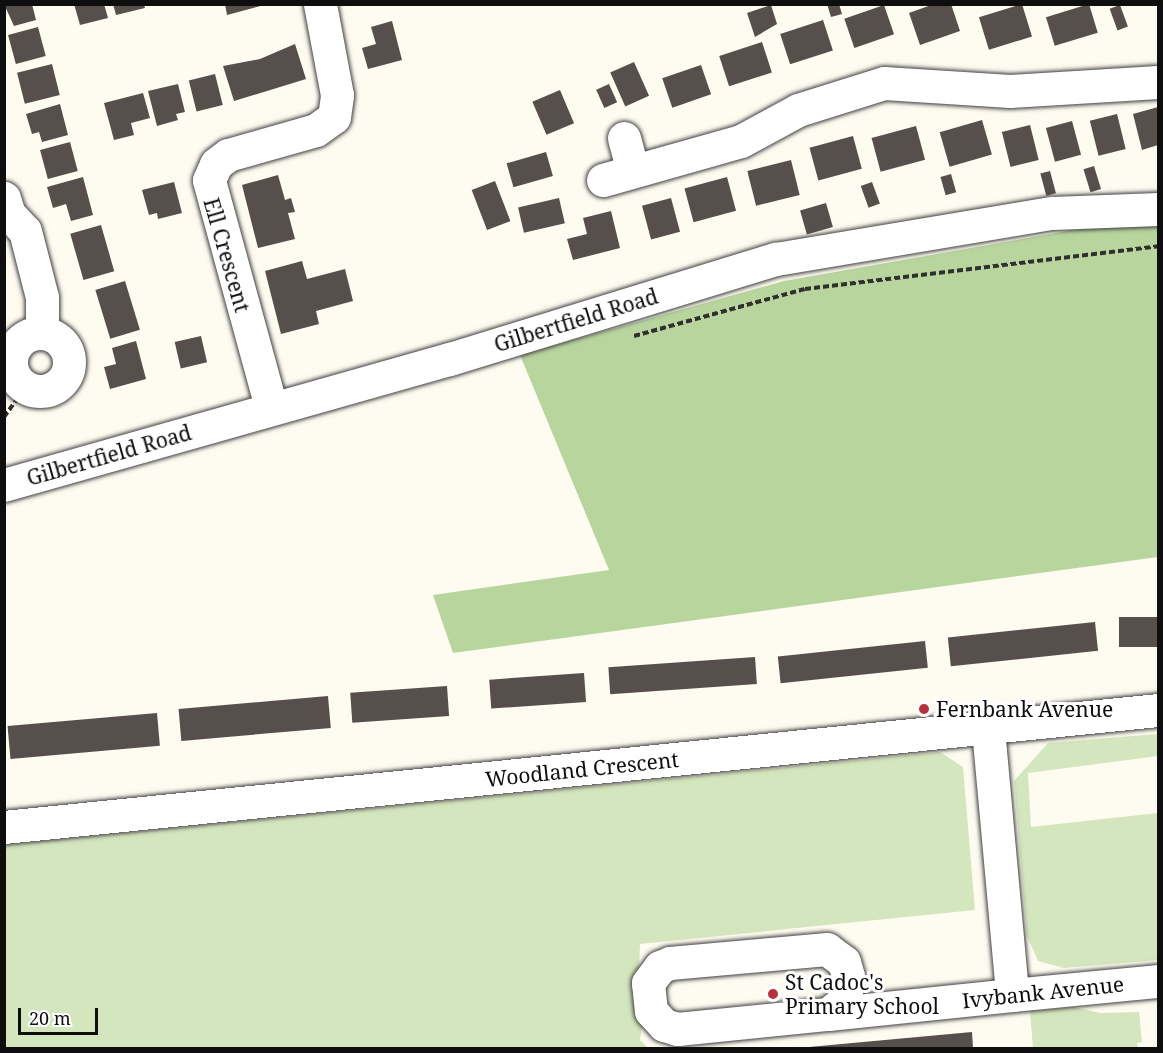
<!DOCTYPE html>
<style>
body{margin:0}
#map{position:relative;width:1163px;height:1053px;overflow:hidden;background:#fefbf1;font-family:"Noto Serif",serif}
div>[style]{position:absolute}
.green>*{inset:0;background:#d4e6bd}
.forest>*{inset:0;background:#b9d59e}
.building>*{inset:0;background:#564f4c;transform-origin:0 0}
.path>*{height:4px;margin-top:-2px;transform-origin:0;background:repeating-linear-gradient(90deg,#303030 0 6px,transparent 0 9px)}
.roads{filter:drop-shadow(0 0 2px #414141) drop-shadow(0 0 2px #414141)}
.minor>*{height:33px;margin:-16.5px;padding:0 16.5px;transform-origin:16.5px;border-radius:16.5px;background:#fff}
.minor>.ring{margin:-16.5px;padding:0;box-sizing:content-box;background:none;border:33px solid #fff;border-radius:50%}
.dots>*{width:16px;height:16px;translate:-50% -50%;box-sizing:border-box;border:3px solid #fff;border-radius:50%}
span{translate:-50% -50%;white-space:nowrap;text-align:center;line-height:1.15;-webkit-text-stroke:6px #fff;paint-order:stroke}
.street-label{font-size:21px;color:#0e0e0e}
.poi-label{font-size:21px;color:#0e0e0e}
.left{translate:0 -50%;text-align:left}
.frame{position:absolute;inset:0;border:6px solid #0e0e0e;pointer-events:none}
.scale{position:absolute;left:18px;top:1008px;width:80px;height:27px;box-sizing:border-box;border:3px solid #0e0e0e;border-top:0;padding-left:8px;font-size:18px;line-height:21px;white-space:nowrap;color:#0e0e0e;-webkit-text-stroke:4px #fff;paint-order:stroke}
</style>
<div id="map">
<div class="green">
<div style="clip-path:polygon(1158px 734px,1158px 756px,1028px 773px,1031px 827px,1158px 813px,1158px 960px,1064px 968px,1038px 961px,1027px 936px,1014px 781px,1048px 743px)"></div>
<div style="clip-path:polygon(940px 752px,963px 767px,975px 910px,640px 944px,637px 1015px,642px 1027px,640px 1040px,648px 1048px,5px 1048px,5px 845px)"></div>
<div style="clip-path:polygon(1074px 1007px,1100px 1013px,1139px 1012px,1142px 1042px,1137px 1043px,1138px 1048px,1033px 1048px,1030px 1011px)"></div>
</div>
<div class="forest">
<div style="clip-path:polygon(1158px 215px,1158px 557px,453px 653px,433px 595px,609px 570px,520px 355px,784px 281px)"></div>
</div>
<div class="building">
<div style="clip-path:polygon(4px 4px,32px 4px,36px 20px,14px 26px)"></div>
<div style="clip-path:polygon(74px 4px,104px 4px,108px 18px,80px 25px)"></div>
<div style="clip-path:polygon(113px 4px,144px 4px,145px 8px,116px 15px)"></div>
<div style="clip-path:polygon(225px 4px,264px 4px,264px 5px,227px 15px)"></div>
<div style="clip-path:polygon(827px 4px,839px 4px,842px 14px,831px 17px)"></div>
<div style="clip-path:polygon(934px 4px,951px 4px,960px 31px,920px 45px,909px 13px)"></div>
<div style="left:1022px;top:4px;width:34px;height:45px;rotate:73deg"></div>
<div style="left:1089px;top:4px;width:30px;height:45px;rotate:73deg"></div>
<div style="clip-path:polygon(771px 5px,777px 24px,755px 37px,747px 13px)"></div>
<div style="left:884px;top:5px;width:31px;height:42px;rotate:71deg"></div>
<div style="left:1120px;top:5px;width:23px;height:11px;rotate:70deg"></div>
<div style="left:823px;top:20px;width:32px;height:45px;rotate:72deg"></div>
<div style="clip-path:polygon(392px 21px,402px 60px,368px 69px,362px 48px,376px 44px,371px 27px)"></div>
<div style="left:38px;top:27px;width:30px;height:31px;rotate:75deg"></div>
<div style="left:762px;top:42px;width:32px;height:45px;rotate:72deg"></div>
<div style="clip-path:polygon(295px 44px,306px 79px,234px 101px,223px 66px,260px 59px)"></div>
<div style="left:634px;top:62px;width:37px;height:26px;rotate:66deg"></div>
<div style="left:52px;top:64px;width:32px;height:36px;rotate:76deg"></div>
<div style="left:701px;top:65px;width:31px;height:41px;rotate:71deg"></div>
<div style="left:215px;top:74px;width:32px;height:27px;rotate:76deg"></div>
<div style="clip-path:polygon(178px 84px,185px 112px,176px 114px,178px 120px,157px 126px,148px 91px)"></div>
<div style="left:609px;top:84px;width:20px;height:14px;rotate:66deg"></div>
<div style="left:560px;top:90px;width:36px;height:30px;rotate:67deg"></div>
<div style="clip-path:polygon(143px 93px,150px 118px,131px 123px,134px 135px,114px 140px,104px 103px)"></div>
<div style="clip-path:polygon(60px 104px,68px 135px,42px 142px,39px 132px,32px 134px,26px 114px)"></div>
<div style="clip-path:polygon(1158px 107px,1158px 145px,1142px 150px,1133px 114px)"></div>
<div style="left:1117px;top:114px;width:36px;height:28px;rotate:76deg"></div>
<div style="left:982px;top:120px;width:36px;height:44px;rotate:74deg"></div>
<div style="left:1072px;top:121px;width:35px;height:27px;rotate:75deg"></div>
<div style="left:1030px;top:125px;width:36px;height:29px;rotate:76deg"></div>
<div style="left:916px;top:126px;width:35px;height:46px;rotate:75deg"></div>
<div style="left:853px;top:136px;width:34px;height:45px;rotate:75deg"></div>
<div style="left:70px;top:142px;width:30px;height:31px;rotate:75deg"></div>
<div style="left:546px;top:152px;width:25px;height:41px;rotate:74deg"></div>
<div style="left:791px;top:160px;width:36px;height:45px;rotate:76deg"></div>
<div style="left:1094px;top:166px;width:24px;height:11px;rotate:73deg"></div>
<div style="left:1050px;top:171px;width:23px;height:10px;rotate:75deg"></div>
<div style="left:951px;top:174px;width:19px;height:11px;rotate:74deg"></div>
<div style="clip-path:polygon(278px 175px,285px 200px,291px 198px,295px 212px,288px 213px,295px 239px,258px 248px,242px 185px)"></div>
<div style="clip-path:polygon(83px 177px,93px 215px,71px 221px,66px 204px,53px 208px,47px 187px)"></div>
<div style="left:727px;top:177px;width:35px;height:44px;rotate:75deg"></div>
<div style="left:495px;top:181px;width:43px;height:25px;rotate:69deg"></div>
<div style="clip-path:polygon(174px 182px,182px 213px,158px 219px,157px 213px,149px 215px,142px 190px)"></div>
<div style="left:872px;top:182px;width:23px;height:12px;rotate:70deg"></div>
<div style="left:559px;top:198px;width:26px;height:42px;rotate:77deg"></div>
<div style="left:671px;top:198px;width:35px;height:30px;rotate:75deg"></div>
<div style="left:826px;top:203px;width:25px;height:27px;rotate:74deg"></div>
<div style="clip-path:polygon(611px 211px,620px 248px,573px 260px,567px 239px,587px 234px,583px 218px)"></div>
<div style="left:101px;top:225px;width:48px;height:32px;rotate:74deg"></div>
<div style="clip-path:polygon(302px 261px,307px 279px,345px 269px,353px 301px,316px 311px,319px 324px,281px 334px,265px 271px)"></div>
<div style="left:125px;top:281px;width:51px;height:31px;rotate:73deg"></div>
<div style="left:201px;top:336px;width:27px;height:27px;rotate:77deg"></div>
<div style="clip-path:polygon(136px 341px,146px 379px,110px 389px,104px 367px,116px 364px,112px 348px)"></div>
<div style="left:1158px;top:617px;width:30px;height:39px;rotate:90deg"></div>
<div style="left:1095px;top:622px;width:29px;height:148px;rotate:84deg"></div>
<div style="left:925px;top:641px;width:27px;height:148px;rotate:84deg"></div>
<div style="left:755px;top:657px;width:27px;height:147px;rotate:86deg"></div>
<div style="left:584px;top:673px;width:29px;height:95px;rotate:86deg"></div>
<div style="left:447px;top:686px;width:30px;height:97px;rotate:86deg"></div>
<div style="left:328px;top:696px;width:32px;height:150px;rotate:85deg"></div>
<div style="left:157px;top:713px;width:33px;height:150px;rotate:85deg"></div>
<div style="clip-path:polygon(972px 1032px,973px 1048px,809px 1048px,809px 1047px)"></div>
</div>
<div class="path">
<div style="left:634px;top:336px;width:177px;rotate:-15.4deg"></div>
<div style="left:805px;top:289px;width:356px;rotate:-6.9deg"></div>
<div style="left:4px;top:417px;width:37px;rotate:-54deg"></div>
</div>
<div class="roads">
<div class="minor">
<div style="left:624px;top:138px;width:34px;rotate:75deg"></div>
<div style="left:603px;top:180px;width:143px;rotate:-15.8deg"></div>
<div style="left:741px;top:141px;width:65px;rotate:-28.5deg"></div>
<div style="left:798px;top:110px;width:90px;rotate:-17.4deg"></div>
<div style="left:884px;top:83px;width:126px;rotate:3.6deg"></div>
<div style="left:1010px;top:91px;width:148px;rotate:-3.5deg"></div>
<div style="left:4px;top:198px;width:17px;rotate:73deg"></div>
<div style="left:9px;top:214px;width:23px;rotate:47deg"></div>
<div style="left:25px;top:231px;width:68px;rotate:75.6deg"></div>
<div style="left:42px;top:297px;width:36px;rotate:90deg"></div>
<div class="ring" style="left:11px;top:333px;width:25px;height:25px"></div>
<div style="left:271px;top:407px;width:235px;rotate:-105.3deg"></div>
<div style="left:209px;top:180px;width:17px;rotate:-66deg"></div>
<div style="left:216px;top:164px;width:15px;rotate:-37deg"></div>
<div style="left:228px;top:155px;width:91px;rotate:-15.9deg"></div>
<div style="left:316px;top:130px;width:22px;rotate:-36deg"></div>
<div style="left:334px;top:117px;width:22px;rotate:-82deg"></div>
<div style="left:337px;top:95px;width:93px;rotate:-100.6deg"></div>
<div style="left:4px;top:485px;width:463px;rotate:-15.8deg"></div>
<div style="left:450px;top:359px;width:341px;rotate:-17.1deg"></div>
<div style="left:776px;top:259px;width:280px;rotate:-9.5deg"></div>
<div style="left:1052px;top:213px;width:106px;rotate:-2.2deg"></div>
<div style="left:988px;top:729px;width:267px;rotate:84.8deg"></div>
<div style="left:4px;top:827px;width:1160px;rotate:-5.79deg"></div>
<div style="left:828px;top:1014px;width:22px;rotate:-39deg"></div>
<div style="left:845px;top:1000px;width:24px;rotate:-83deg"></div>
<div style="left:848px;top:976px;width:15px;rotate:-106deg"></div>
<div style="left:844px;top:962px;width:21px;rotate:-143deg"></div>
<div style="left:827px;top:949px;width:158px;rotate:174.9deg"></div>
<div style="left:670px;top:963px;width:11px;rotate:158deg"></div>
<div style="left:660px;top:967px;width:20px;rotate:127deg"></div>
<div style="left:648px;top:983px;width:28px;rotate:84deg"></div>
<div style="left:651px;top:1011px;width:19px;rotate:47deg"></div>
<div style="left:664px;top:1025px;width:14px;rotate:17deg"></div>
<div style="left:677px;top:1029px;width:152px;rotate:-5.7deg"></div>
<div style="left:828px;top:1014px;width:185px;rotate:-5.9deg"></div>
<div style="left:1012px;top:995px;width:147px;rotate:-5.5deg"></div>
</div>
</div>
<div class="dots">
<div style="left:924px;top:709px;background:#b3323d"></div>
<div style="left:773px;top:994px;background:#b3323d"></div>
</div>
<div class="street-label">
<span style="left:227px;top:255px;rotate:74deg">Ell Crescent</span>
<span style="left:576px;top:320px;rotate:-17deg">Gilbertfield Road</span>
<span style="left:109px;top:455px;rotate:-16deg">Gilbertfield Road</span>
<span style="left:582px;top:769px;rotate:-6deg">Woodland Crescent</span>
<span style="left:1043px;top:992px;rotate:-6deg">Ivybank Avenue</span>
</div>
<div class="poi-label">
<span class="left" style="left:936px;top:709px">Fernbank Avenue</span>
<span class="left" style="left:785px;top:994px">St Cadoc's<br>Primary School</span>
</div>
<div class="frame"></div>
<div class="scale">20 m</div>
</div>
